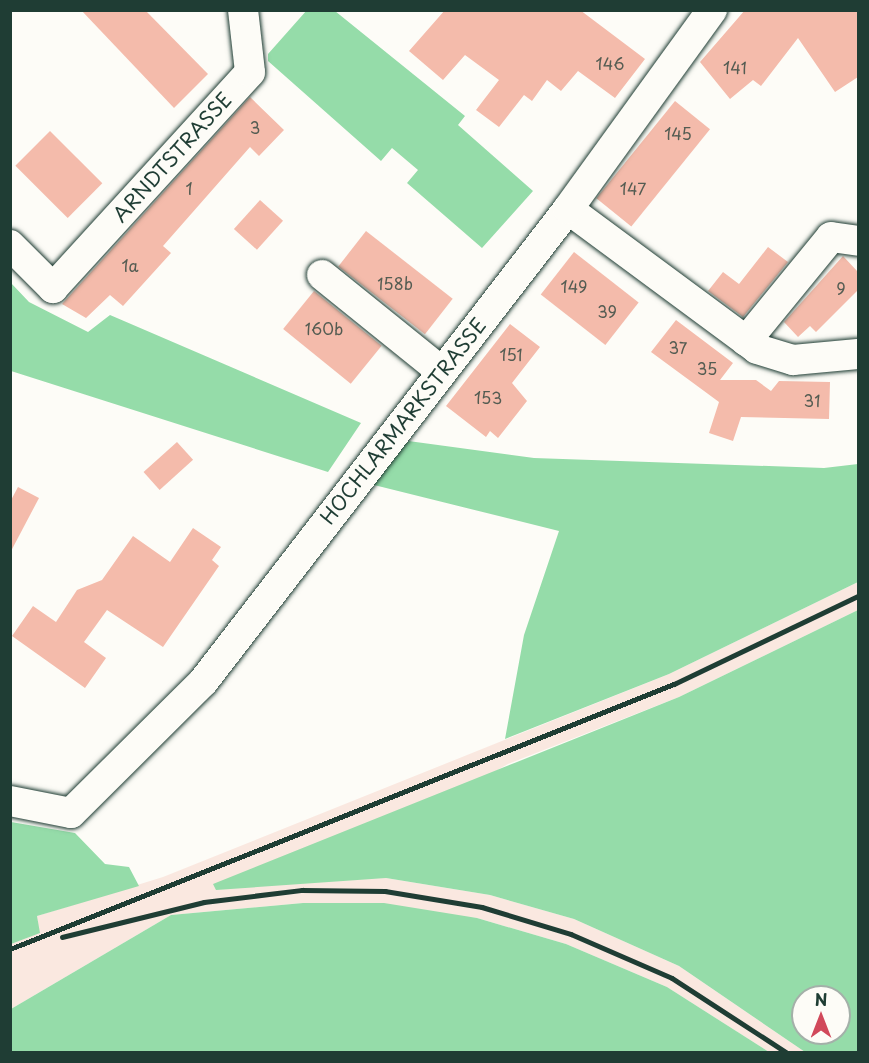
<!DOCTYPE html>
<style>
body{margin:0}
#map{position:relative;width:869px;height:1063px;overflow:hidden;background:#fdfcf7;font-family:"Playpen Sans",sans-serif}
div>[style]{position:absolute}
.built>*{inset:0;background:#fae8e0}
.green>*{inset:0;background:#95dca9}
.building>*{inset:0;background:#f4bbab;transform-origin:0 0}
.roads{filter:drop-shadow(0 0 2px #1f3d34) drop-shadow(0 0 2px #1f3d34)}
.minor>*{height:30px;margin:-15px;padding:0 15px;transform-origin:15px;border-radius:15px;background:#fdfcf7}
.rail>*{height:4.5px;margin:-2.25px;padding:0 2.25px;transform-origin:2.25px;border-radius:2.25px;background:#1f3d34}
span{translate:-50% -50%;white-space:nowrap;text-align:center;line-height:1.15;-webkit-text-stroke:4.5px #fdfcf7;paint-order:stroke}
.number-label{font-size:16px;color:#545c52}
.number-label span{-webkit-text-stroke-width:0}
.street-label{font-size:20px;color:#1f3d34}
.frame{position:absolute;inset:0;border:12px solid #1f3d34;pointer-events:none}
.north{position:absolute;left:791px;top:985px;width:60px;height:60px;box-sizing:border-box;background:#fdfcf7;border:2px solid #a4b0a9;border-radius:50%;rotate:0deg;font-size:16px;font-weight:700;line-height:24px;text-align:center;color:#1f3d34}
.north::after{content:'';display:block;margin:auto;width:21px;height:27px;background:#d1495b;clip-path:polygon(50% 0,100% 100%,50% 72%,0 100%)}
</style>
<div id="map">
<div class="built">
<div style="clip-path:polygon(858px 582px,858px 610px,679px 697px,508px 764px,303px 880px,386px 878px,490px 895px,574px 919px,679px 966px,805px 1052px,769px 1052px,667px 987px,566px 944px,477px 918px,303px 903px,171px 915px,11px 1009px,11px 944px,39px 933px,37px 916px,163px 877px,669px 674px)"></div>
</div>
<div class="green">
<div style="clip-path:polygon(307px 10px,335px 11px,465px 116px,458px 125px,533px 191px,482px 248px,407px 183px,418px 170px,392px 148px,381px 161px,268px 61px,268px 54px)"></div>
<div style="clip-path:polygon(11px 283px,29px 302px,88px 332px,110px 315px,361px 423px,328px 472px,11px 371px)"></div>
<div style="clip-path:polygon(401px 440px,534px 458px,824px 468px,858px 464px,858px 582px,669px 674px,505px 739px,524px 635px,559px 531px,370px 484px)"></div>
<div style="clip-path:polygon(evenodd,858px 610px,858px 1052px,805px 1052px,679px 966px,574px 919px,490px 895px,386px 878px,216px 890px,213px 884px,679px 697px,858px 610px,803px 997px,839px 997px,839px 1033px,803px 1033px,803px 997px)"></div>
<div style="clip-path:polygon(11px 822px,75px 833px,105px 864px,129px 867px,139px 886px,37px 916px,40px 933px,11px 944px)"></div>
<div style="clip-path:polygon(303px 903px,384px 903px,477px 918px,566px 944px,667px 987px,769px 1052px,11px 1052px,11px 1009px,171px 915px)"></div>
</div>
<div class="building">
<div style="clip-path:polygon(81px 10px,145px 10px,208px 74px,174px 108px)"></div>
<div style="clip-path:polygon(445px 10px,580px 10px,645px 59px,615px 98px,578px 71px,561px 91px,547px 80px,532px 101px,524px 95px,499px 127px,476px 110px,499px 80px,465px 55px,443px 80px,409px 51px)"></div>
<div style="clip-path:polygon(745px 10px,858px 10px,858px 77px,835px 92px,798px 38px,761px 86px,753px 80px,730px 99px,700px 62px)"></div>
<div style="clip-path:polygon(250px 97px,284px 130px,259px 156px,250px 147px,163px 246px,171px 253px,123px 306px,110px 295px,86px 318px,62px 304px)"></div>
<div style="left:675px;top:101px;width:45px;height:125px;rotate:39deg"></div>
<div style="left:50px;top:131px;width:74px;height:49px;rotate:45deg"></div>
<div style="left:260px;top:200px;width:31px;height:39px;rotate:42deg"></div>
<div style="left:366px;top:231px;width:110px;height:45px;rotate:38deg"></div>
<div style="clip-path:polygon(768px 247px,788px 262px,743px 317px,708px 291px,723px 272px,739px 284px)"></div>
<div style="left:574px;top:252px;width:82px;height:54px;rotate:38deg"></div>
<div style="clip-path:polygon(843px 256px,858px 272px,858px 290px,816px 332px,810px 326px,798px 337px,784px 322px)"></div>
<div style="left:314px;top:291px;width:87px;height:49px;rotate:39deg"></div>
<div style="clip-path:polygon(676px 320px,733px 363px,720px 380px,756px 380px,771px 391px,779px 381px,830px 382px,829px 419px,741px 417px,733px 441px,709px 433px,719px 402px,651px 352px)"></div>
<div style="clip-path:polygon(510px 324px,540px 347px,512px 383px,527px 401px,498px 438px,490px 431px,486px 437px,446px 406px)"></div>
<div style="left:177px;top:442px;width:24px;height:45px;rotate:48deg"></div>
<div style="clip-path:polygon(18px 487px,39px 498px,10px 553px,10px 502px)"></div>
<div style="clip-path:polygon(193px 528px,221px 547px,212px 560px,219px 566px,163px 647px,107px 610px,84px 642px,106px 658px,85px 688px,12px 636px,33px 606px,56px 622px,77px 590px,102px 580px,133px 536px,170px 562px)"></div>
</div>
<div class="roads">
<div class="minor">
<div style="left:568px;top:209px;width:235px;rotate:36.5deg"></div>
<div style="left:757px;top:349px;width:38px;rotate:17deg"></div>
<div style="left:793px;top:360px;width:65px;rotate:-5.3deg"></div>
<div style="left:10px;top:245px;width:61px;rotate:45deg"></div>
<div style="left:53px;top:288px;width:292px;rotate:-47.6deg"></div>
<div style="left:250px;top:72px;width:62px;rotate:-96.4deg"></div>
<div style="left:322px;top:275px;width:154px;rotate:38.9deg"></div>
<div style="left:746px;top:341px;width:134px;rotate:-50.7deg"></div>
<div style="left:831px;top:237px;width:27px;rotate:8deg"></div>
<div style="left:10px;top:801px;width:62px;rotate:11.1deg"></div>
<div style="left:71px;top:813px;width:186px;rotate:-44.8deg"></div>
<div style="left:203px;top:682px;width:597px;rotate:-52.34deg"></div>
<div style="left:568px;top:209px;width:246px;rotate:-54.1deg"></div>
</div>
</div>
<div class="rail">
<div style="left:62px;top:937px;width:146px;rotate:-13.8deg"></div>
<div style="left:204px;top:902px;width:99px;rotate:-7deg"></div>
<div style="left:302px;top:890px;width:83px;rotate:0.7deg"></div>
<div style="left:385px;top:891px;width:98px;rotate:9.4deg"></div>
<div style="left:482px;top:907px;width:93px;rotate:16.9deg"></div>
<div style="left:571px;top:934px;width:110px;rotate:23.5deg"></div>
<div style="left:672px;top:978px;width:136px;rotate:33deg"></div>
<div style="left:10px;top:949px;width:715px;rotate:-21.76deg"></div>
<div style="left:674px;top:684px;width:204px;rotate:-25.6deg"></div>
</div>
<div class="number-label">
<span style="left:610px;top:63px">146</span>
<span style="left:735px;top:67px">141</span>
<span style="left:255px;top:127px">3</span>
<span style="left:678px;top:133px">145</span>
<span style="left:189px;top:188px">1</span>
<span style="left:633px;top:188px">147</span>
<span style="left:130px;top:265px">1a</span>
<span style="left:395px;top:283px">158b</span>
<span style="left:574px;top:286px">149</span>
<span style="left:841px;top:288px">9</span>
<span style="left:607px;top:311px">39</span>
<span style="left:324px;top:328px">160b</span>
<span style="left:678px;top:347px">37</span>
<span style="left:511px;top:354px">151</span>
<span style="left:707px;top:368px">35</span>
<span style="left:488px;top:397px">153</span>
<span style="left:812px;top:400px">31</span>
</div>
<div class="street-label">
<span style="left:172px;top:157px;rotate:-48deg">ARNDTSTRASSE</span>
<span style="left:403px;top:421px;rotate:-52deg">HOCHLARMARKSTRASSE</span>
</div>
<div class="frame"></div>
<div class="north">N</div>
</div>
